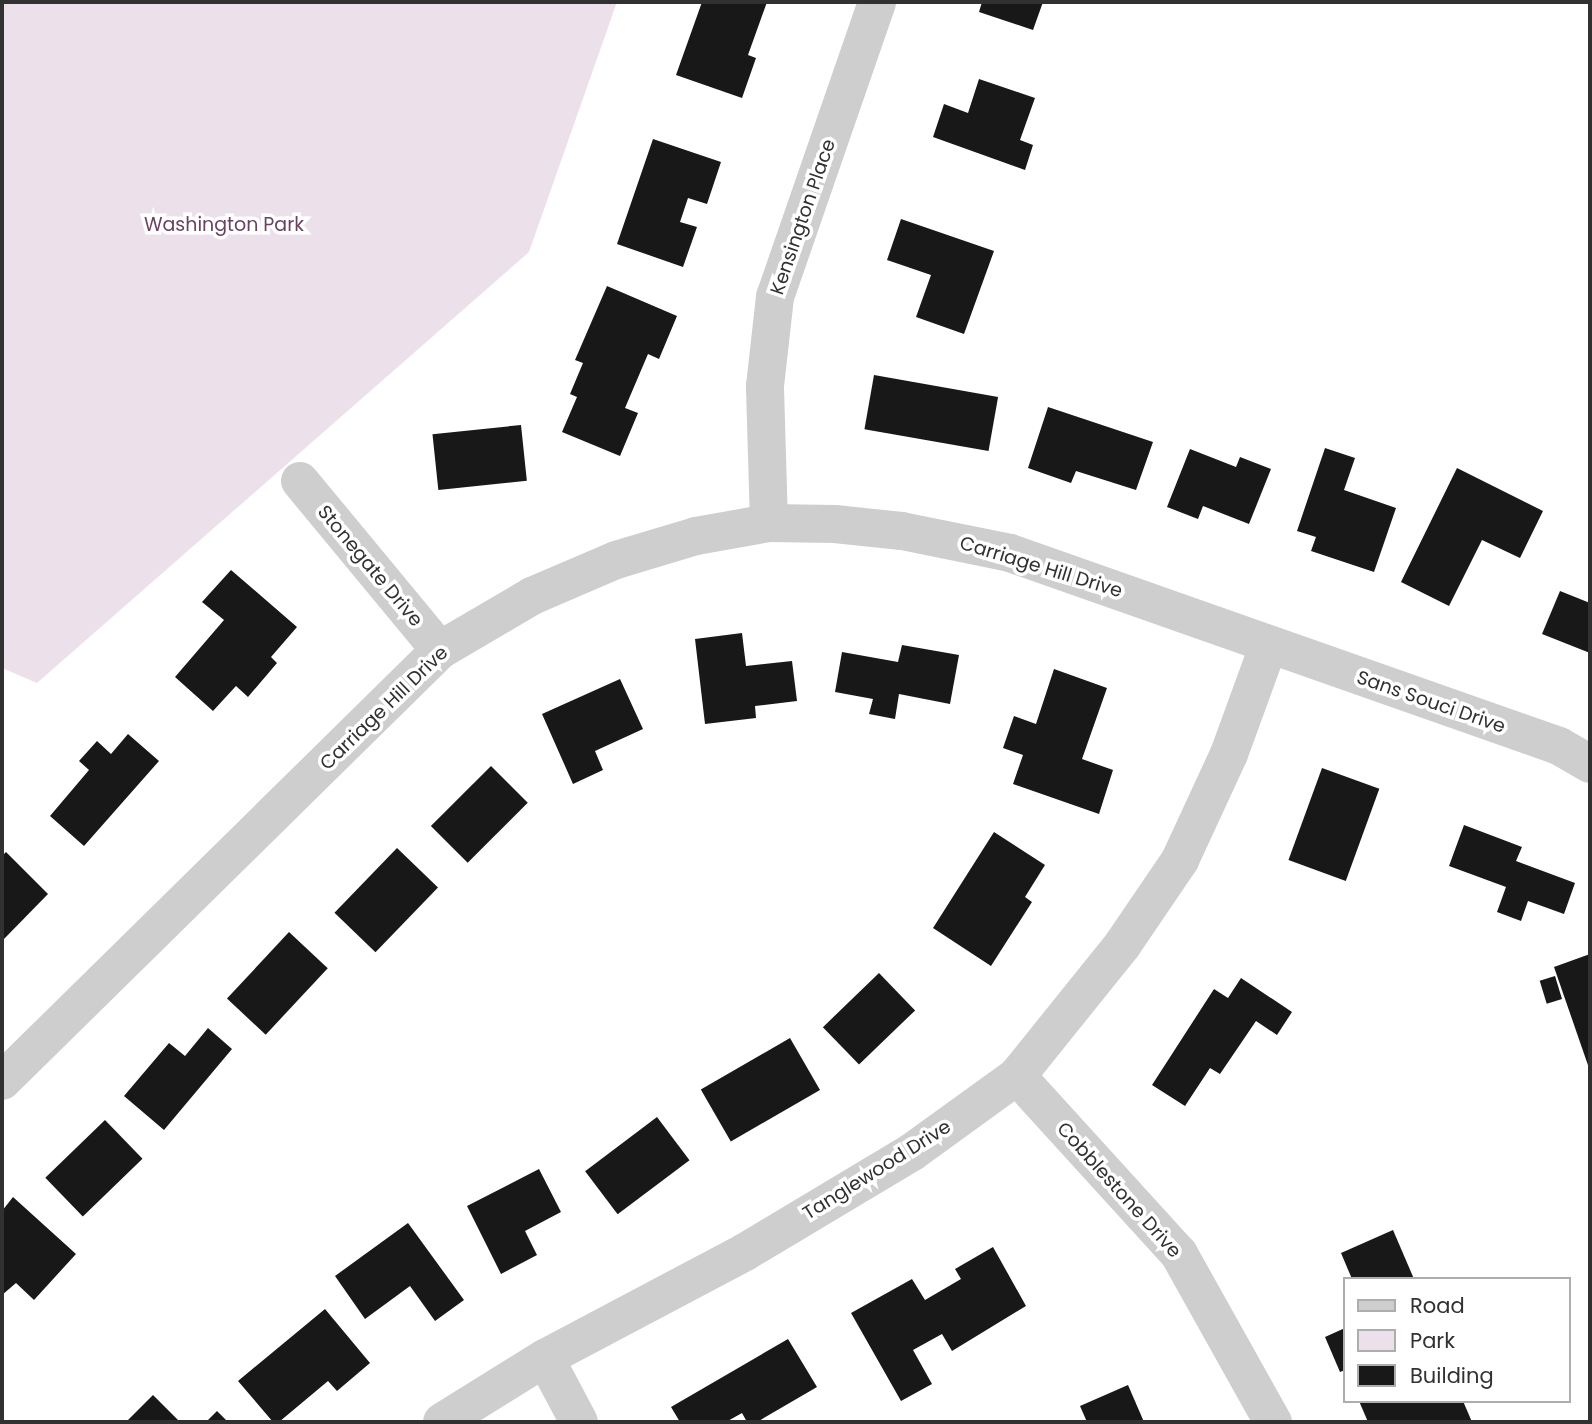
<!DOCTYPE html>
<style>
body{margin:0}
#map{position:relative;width:1592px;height:1424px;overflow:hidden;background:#fff;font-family:Poppins,sans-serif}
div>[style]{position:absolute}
.green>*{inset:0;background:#ece1eb}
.building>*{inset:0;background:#181818;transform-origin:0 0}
.street>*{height:38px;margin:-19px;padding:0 19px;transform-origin:19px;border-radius:19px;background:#cecece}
span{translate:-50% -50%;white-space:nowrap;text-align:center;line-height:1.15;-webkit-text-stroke:7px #fff;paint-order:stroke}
.street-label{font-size:19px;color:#313131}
.park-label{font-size:19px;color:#694262}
.frame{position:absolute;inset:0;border:4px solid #313131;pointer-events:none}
.legend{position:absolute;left:1343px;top:1277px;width:228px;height:126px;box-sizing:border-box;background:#fff;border:2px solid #adadad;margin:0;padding:9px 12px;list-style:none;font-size:21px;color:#313131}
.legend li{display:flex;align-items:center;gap:14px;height:35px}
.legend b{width:35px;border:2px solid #adadad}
</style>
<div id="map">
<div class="green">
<div style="clip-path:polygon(2px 2px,617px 2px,529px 252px,37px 683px,2px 668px)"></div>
</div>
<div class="building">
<div style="clip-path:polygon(702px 2px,767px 2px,748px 55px,756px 58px,742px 98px,676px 75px)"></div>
<div style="clip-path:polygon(982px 2px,1043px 2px,1033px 30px,979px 12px)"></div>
<div style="clip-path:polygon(979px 79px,1035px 98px,1020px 140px,1033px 145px,1025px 170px,933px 137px,944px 104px,968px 113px)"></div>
<div style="clip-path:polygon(653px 139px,721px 162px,707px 204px,688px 198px,680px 222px,697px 227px,683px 267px,617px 244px)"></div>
<div style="clip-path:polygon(901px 219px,994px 251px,964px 334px,916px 317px,931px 275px,887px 260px)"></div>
<div style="clip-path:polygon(607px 286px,677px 316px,659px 359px,648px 354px,625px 408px,638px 413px,620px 456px,562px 432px,577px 397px,570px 394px,583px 363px,575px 360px)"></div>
<div style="left:874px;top:375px;width:126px;height:55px;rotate:10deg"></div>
<div style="clip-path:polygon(1048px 407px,1153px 442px,1136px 490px,1076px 471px,1071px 483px,1028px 468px)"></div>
<div style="left:521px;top:425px;width:56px;height:89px;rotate:84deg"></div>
<div style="clip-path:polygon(1325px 448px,1355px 458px,1344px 490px,1396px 508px,1374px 572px,1311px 551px,1316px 537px,1297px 531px)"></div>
<div style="clip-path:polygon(1190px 449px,1236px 467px,1240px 457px,1271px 469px,1249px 524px,1203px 506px,1198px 519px,1167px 507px)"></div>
<div style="clip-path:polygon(1457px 468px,1543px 511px,1520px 558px,1482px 540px,1449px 606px,1401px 582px)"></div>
<div style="clip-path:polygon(231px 570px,297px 627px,271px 657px,277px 663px,248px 697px,236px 686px,213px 711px,175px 677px,224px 620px,202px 602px)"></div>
<div style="clip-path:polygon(1560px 591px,1590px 603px,1590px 653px,1542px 634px)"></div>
<div style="clip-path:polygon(742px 633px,746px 666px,792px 661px,797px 701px,755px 706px,756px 718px,705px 724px,695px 639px)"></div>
<div style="clip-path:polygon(902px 645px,959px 655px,950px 704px,899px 694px,895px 719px,869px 714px,873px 699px,835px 692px,842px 652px,898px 662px)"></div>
<div style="clip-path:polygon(1054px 669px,1107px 688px,1082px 759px,1113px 770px,1099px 814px,1013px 784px,1023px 755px,1003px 748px,1014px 716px,1036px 724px)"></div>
<div style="clip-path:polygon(620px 679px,643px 729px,595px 751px,603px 770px,573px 784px,542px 714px)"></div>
<div style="clip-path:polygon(128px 734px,159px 761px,84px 846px,50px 816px,89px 770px,79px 761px,97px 741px,111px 754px)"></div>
<div style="left:491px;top:766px;width:52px;height:85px;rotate:45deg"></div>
<div style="left:1322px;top:768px;width:61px;height:98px;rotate:20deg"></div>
<div style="clip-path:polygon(1464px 825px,1522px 847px,1516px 861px,1575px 883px,1564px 914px,1528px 901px,1521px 921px,1497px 912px,1506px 887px,1449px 866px)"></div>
<div style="clip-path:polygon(994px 832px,1045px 865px,1025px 897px,1032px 902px,991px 966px,933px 928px)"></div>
<div style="left:397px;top:848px;width:57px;height:90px;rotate:44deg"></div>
<div style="clip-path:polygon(6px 852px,48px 894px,2px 941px,2px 856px)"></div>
<div style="left:289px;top:932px;width:53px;height:91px;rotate:43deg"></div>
<div style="clip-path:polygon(1590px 954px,1590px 1071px,1554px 967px)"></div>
<div style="left:879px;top:973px;width:52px;height:78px;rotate:46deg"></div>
<div style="left:1555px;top:976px;width:24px;height:16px;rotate:73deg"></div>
<div style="clip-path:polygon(1241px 978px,1292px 1012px,1277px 1035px,1256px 1021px,1220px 1074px,1210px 1068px,1185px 1106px,1152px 1085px,1214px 989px,1228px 998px)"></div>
<div style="clip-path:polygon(208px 1028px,232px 1049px,164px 1130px,124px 1096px,169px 1043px,185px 1056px)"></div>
<div style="left:790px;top:1038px;width:60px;height:103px;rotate:60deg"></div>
<div style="left:657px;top:1117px;width:54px;height:90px;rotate:53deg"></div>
<div style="left:105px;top:1120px;width:54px;height:83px;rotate:46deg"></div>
<div style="clip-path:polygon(539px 1169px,561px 1212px,525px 1231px,537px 1255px,501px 1274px,467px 1206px)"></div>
<div style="clip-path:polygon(13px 1197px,76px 1254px,34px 1300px,16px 1283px,2px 1295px,2px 1211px)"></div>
<div style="clip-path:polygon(408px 1223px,464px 1300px,435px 1321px,410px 1286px,365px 1319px,335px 1276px)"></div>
<div style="clip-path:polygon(1393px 1230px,1414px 1279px,1352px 1279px,1341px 1253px)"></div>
<div style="clip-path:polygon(993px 1247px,1026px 1306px,952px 1351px,942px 1334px,913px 1350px,932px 1384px,901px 1401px,851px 1313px,912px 1279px,925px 1300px,961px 1279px,955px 1269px)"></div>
<div style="clip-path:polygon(325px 1309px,370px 1363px,337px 1391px,328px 1381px,279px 1422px,273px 1422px,238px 1381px)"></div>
<div style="clip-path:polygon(1345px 1328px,1345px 1370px,1340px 1372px,1325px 1337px)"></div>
<div style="clip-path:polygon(788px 1339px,817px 1387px,757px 1422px,747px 1422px,742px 1413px,726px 1422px,680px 1422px,671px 1407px)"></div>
<div style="clip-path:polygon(1128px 1385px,1144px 1422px,1087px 1422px,1080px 1406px)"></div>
<div style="clip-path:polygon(153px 1395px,180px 1422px,126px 1422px)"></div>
<div style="clip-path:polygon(1359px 1401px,1463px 1401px,1472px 1422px,1368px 1422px)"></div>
<div style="clip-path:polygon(217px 1411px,228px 1422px,206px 1422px)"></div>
</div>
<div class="street">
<div style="left:300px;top:481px;width:219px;rotate:50.4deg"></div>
<div style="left:769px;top:523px;width:137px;rotate:-91.7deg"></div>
<div style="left:765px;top:386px;width:90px;rotate:-83.6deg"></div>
<div style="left:775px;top:297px;width:312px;rotate:-70.9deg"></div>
<div style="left:1017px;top:1076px;width:241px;rotate:47.7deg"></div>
<div style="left:1179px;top:1254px;width:193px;rotate:60.8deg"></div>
<div style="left:2px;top:1081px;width:614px;rotate:-44.54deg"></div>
<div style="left:440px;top:650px;width:107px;rotate:-30.4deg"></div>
<div style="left:532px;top:596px;width:91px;rotate:-23.2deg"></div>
<div style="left:616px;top:560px;width:84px;rotate:-16.7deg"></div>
<div style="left:696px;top:536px;width:74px;rotate:-10.1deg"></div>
<div style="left:769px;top:523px;width:66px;rotate:0.9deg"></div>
<div style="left:835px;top:524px;width:67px;rotate:6deg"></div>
<div style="left:902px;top:531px;width:110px;rotate:11.5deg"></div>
<div style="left:1010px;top:553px;width:582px;rotate:19.37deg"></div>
<div style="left:1559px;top:746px;width:36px;rotate:30deg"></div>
<div style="left:545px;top:1358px;width:72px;rotate:62deg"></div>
<div style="left:442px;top:1422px;width:121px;rotate:-31.9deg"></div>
<div style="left:545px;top:1358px;width:226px;rotate:-27.9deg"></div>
<div style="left:745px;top:1252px;width:195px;rotate:-30.9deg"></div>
<div style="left:912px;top:1152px;width:130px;rotate:-35.9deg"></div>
<div style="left:1017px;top:1076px;width:169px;rotate:-51.2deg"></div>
<div style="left:1123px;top:944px;width:102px;rotate:-55.8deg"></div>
<div style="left:1180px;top:860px;width:117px;rotate:-65.2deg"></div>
<div style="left:1229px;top:754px;width:114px;rotate:-70deg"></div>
</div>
<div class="street-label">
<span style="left:803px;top:217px;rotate:-71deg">Kensington Place</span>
<span style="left:370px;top:566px;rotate:50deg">Stonegate Drive</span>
<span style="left:1041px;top:567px;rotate:17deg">Carriage Hill Drive</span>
<span style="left:1431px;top:702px;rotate:19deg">Sans Souci Drive</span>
<span style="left:384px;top:708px;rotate:-44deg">Carriage Hill Drive</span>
<span style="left:877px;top:1170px;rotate:-32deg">Tanglewood Drive</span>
<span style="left:1119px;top:1190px;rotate:48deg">Cobblestone Drive</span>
</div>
<div class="park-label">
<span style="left:224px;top:225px">Washington Park</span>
</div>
<div class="frame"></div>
<ul class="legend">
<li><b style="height:9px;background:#cecece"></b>Road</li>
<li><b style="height:19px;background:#ece1eb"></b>Park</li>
<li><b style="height:19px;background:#181818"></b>Building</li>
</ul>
</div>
